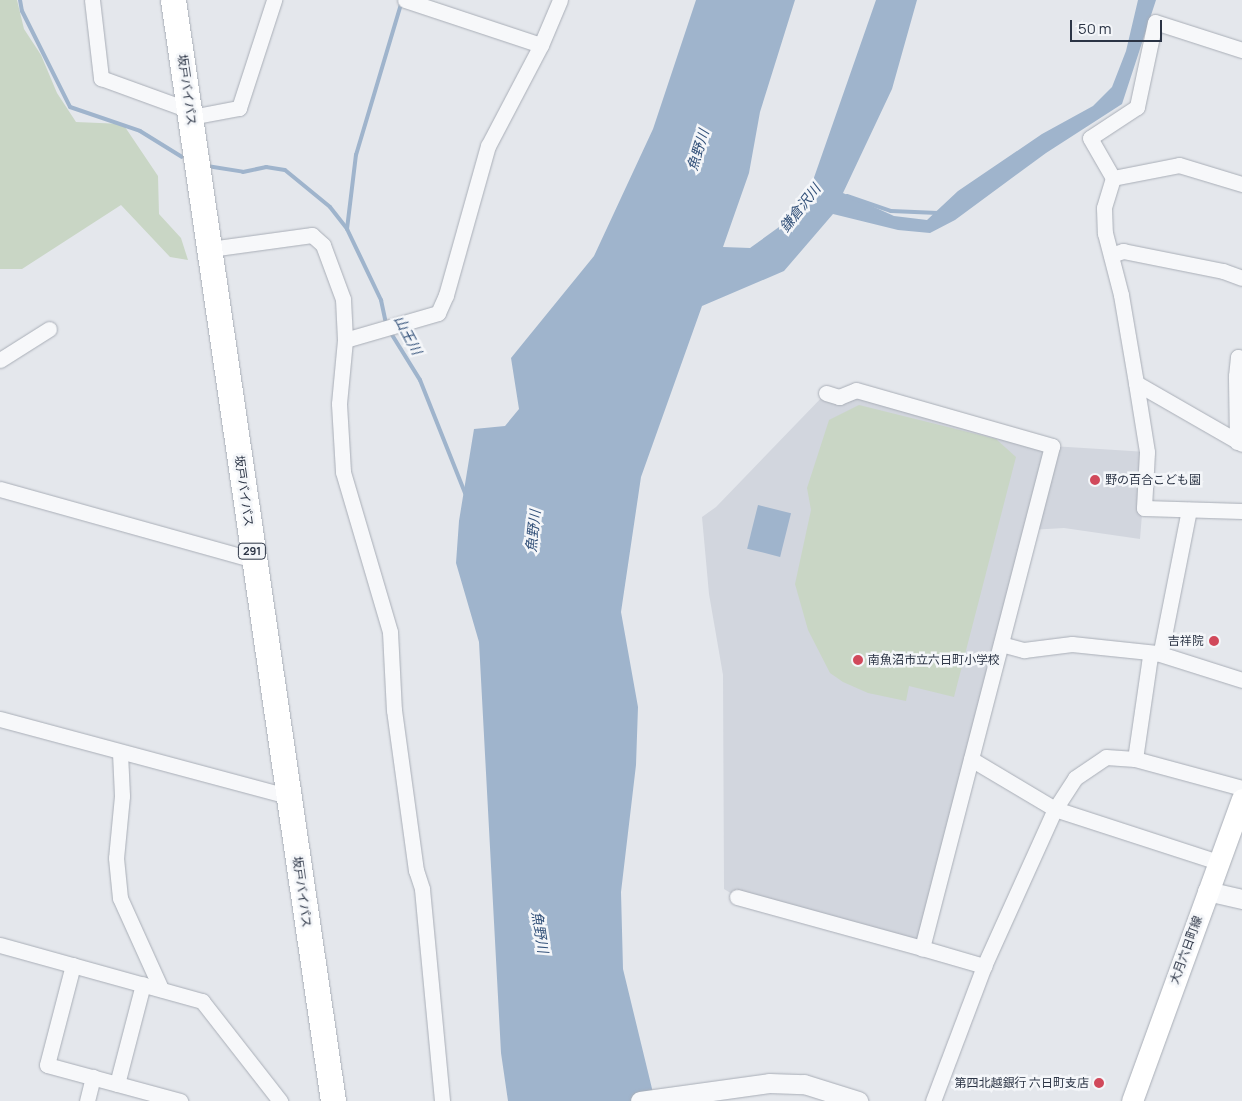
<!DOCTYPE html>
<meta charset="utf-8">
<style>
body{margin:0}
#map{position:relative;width:1242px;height:1101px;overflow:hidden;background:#e4e7ec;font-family:Manrope,"Noto Sans JP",sans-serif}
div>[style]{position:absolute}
.built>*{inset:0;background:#d2d6de}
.green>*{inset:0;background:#c9d6c5}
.water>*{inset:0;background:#9fb4cc;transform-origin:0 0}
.stream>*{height:4px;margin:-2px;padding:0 2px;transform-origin:2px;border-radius:2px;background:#9fb4cc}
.roads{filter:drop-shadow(0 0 1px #a9aeb7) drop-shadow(0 0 1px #a9aeb7)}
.minor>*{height:15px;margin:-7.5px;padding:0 7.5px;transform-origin:7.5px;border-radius:7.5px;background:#f7f8fa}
.tertiary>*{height:19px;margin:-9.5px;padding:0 9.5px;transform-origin:9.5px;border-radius:9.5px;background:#f7f8fa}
.secondary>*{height:21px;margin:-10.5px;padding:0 10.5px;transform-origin:10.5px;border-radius:10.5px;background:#fff}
.trunk>*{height:25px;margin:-12.5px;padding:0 12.5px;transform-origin:12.5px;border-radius:12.5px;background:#fff}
.dots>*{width:14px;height:14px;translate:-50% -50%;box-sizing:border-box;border:2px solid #f4f6f9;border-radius:50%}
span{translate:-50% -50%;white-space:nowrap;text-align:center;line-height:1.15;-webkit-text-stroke:5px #f4f6f9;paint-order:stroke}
.shield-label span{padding:1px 4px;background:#f4f6f9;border:1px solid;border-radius:4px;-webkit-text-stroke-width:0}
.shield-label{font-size:11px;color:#2b3445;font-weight:700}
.street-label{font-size:12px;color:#2b3445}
.poi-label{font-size:12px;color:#2b3445}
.left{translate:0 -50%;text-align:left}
.right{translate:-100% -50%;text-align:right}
.water-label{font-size:14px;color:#34527a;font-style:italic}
.scale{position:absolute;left:1070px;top:20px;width:92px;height:22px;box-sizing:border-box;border:2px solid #2b3445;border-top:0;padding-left:6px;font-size:15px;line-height:18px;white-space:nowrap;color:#2b3445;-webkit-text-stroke:4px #f4f6f9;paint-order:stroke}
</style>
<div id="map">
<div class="built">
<div style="clip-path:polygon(856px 390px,1052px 446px,1147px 452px,1140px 539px,1064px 528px,1030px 530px,922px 948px,737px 897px,724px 889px,723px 675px,709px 594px,702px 517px,716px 507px,826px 393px)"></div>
</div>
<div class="green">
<div style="clip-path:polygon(0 0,17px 0,24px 29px,41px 55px,57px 93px,76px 122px,123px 124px,158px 176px,159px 214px,181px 238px,188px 260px,170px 257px,121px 205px,22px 269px,0 269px)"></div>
<div style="clip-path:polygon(859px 405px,996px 439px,1016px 457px,954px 697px,909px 686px,906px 701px,868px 693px,843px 682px,830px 673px,808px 630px,795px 584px,811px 510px,807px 488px,829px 420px)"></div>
</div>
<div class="water">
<div style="clip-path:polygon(696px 0,795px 0,760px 112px,749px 173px,723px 247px,750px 248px,786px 222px,810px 189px,876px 0,917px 0,892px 89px,843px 193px,894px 216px,927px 220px,958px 191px,1042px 134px,1093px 106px,1112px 87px,1126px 51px,1138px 0,1156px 0,1122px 104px,1046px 153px,955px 220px,930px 233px,898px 230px,833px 214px,784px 271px,702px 306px,641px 477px,621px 612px,638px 707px,636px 765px,621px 892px,623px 969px,655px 1101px,508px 1101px,501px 1053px,479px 642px,456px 563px,459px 521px,474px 429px,505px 426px,519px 409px,511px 358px,594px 256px,653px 129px)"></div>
<div style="left:758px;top:505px;width:34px;height:45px;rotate:14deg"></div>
</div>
<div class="stream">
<div style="left:20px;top:0;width:11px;rotate:80deg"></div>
<div style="left:22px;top:11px;width:107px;rotate:63.4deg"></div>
<div style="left:70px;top:107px;width:74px;rotate:18.9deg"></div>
<div style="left:140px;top:131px;width:49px;rotate:31.8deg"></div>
<div style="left:207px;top:166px;width:36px;rotate:9deg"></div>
<div style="left:243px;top:172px;width:24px;rotate:-12deg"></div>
<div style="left:266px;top:167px;width:19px;rotate:9deg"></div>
<div style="left:285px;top:170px;width:58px;rotate:39.4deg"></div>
<div style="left:330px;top:207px;width:28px;rotate:52deg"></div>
<div style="left:347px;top:229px;width:79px;rotate:64.4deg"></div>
<div style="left:381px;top:300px;width:24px;rotate:78deg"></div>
<div style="left:847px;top:196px;width:46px;rotate:18.8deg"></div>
<div style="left:891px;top:211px;width:47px;rotate:2.4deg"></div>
<div style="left:347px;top:229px;width:75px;rotate:-83.1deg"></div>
<div style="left:356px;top:155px;width:161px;rotate:-73.4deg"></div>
<div style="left:389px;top:330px;width:59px;rotate:58.2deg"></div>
<div style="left:420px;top:380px;width:122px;rotate:68.3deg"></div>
</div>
<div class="roads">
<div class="minor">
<div style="left:92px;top:0;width:79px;rotate:83.4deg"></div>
<div style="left:101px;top:78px;width:94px;rotate:20deg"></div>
<div style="left:405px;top:0;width:143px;rotate:18.3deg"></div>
<div style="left:1242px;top:50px;width:91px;rotate:-162.2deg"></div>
<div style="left:1155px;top:22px;width:87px;rotate:102deg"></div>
<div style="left:1137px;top:107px;width:56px;rotate:146.6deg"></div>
<div style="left:1090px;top:138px;width:46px;rotate:60.1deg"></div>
<div style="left:1113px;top:178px;width:67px;rotate:-11.1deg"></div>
<div style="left:1179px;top:165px;width:66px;rotate:16.8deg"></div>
<div style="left:191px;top:117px;width:49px;rotate:-10.6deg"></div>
<div style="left:239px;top:108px;width:114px;rotate:-72deg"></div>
<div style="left:1113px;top:178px;width:31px;rotate:107deg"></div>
<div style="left:1104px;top:208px;width:25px;rotate:88deg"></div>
<div style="left:1105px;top:233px;width:64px;rotate:75.5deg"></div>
<div style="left:1121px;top:295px;width:89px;rotate:80.3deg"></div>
<div style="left:1136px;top:383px;width:122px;rotate:29.9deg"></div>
<div style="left:210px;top:249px;width:103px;rotate:-7.8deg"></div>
<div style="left:312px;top:235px;width:15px;rotate:42deg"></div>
<div style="left:323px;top:245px;width:58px;rotate:69.7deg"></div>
<div style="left:343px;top:299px;width:41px;rotate:87.2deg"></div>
<div style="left:345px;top:340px;width:64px;rotate:95.4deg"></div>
<div style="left:339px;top:404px;width:68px;rotate:86.6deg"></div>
<div style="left:343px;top:472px;width:167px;rotate:73.6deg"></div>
<div style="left:390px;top:632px;width:78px;rotate:87.1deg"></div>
<div style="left:394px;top:710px;width:162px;rotate:82.2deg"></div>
<div style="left:416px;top:870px;width:20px;rotate:72deg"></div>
<div style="left:422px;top:889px;width:213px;rotate:84.6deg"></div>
<div style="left:1111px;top:255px;width:13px;rotate:-18deg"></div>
<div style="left:1123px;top:251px;width:102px;rotate:11.3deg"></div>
<div style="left:1223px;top:271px;width:20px;rotate:20deg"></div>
<div style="left:345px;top:340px;width:97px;rotate:-16.2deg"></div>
<div style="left:438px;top:313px;width:20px;rotate:-66deg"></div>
<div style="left:446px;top:295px;width:155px;rotate:-74.3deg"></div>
<div style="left:488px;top:146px;width:114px;rotate:-62.3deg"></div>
<div style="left:541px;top:45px;width:49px;rotate:-67.1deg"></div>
<div style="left:0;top:360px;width:58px;rotate:-32.3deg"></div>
<div style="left:1136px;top:383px;width:70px;rotate:80.9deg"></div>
<div style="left:1147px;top:452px;width:56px;rotate:93.1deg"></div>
<div style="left:1144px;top:508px;width:98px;rotate:1.8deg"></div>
<div style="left:826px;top:393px;width:14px;rotate:17deg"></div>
<div style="left:839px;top:397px;width:18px;rotate:-22deg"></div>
<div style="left:856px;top:390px;width:204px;rotate:15.9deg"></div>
<div style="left:1052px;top:446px;width:519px;rotate:104.52deg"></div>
<div style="left:922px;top:948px;width:65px;rotate:16.2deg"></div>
<div style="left:1237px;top:442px;width:66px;rotate:-90.9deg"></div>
<div style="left:1236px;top:376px;width:19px;rotate:-84deg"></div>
<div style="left:1238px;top:357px;width:4px;rotate:14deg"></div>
<div style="left:0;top:489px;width:264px;rotate:15.6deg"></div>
<div style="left:1001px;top:644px;width:24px;rotate:15deg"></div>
<div style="left:1024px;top:650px;width:48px;rotate:-7.1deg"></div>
<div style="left:1072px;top:644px;width:85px;rotate:6deg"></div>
<div style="left:1157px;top:653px;width:89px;rotate:17.6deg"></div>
<div style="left:0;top:719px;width:298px;rotate:15deg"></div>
<div style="left:120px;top:753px;width:43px;rotate:87.3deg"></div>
<div style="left:122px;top:796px;width:62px;rotate:95.5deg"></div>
<div style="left:116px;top:858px;width:40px;rotate:84.3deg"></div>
<div style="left:120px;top:898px;width:100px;rotate:65.7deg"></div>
<div style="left:971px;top:759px;width:98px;rotate:30.8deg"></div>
<div style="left:1055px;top:809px;width:171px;rotate:18deg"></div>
<div style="left:1135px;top:759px;width:104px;rotate:-81.7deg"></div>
<div style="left:1150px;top:656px;width:12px;rotate:-24deg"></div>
<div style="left:1161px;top:651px;width:144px;rotate:-78.8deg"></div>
<div style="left:737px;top:897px;width:192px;rotate:15.4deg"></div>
<div style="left:0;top:945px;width:210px;rotate:15.5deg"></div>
<div style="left:202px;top:1001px;width:127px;rotate:52deg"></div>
<div style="left:73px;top:965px;width:103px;rotate:104.6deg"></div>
<div style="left:47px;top:1065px;width:138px;rotate:15.1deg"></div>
<div style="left:117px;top:1084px;width:103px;rotate:-75.4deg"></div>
<div style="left:87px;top:1101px;width:25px;rotate:-76deg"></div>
<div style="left:933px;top:1101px;width:144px;rotate:-69.3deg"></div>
<div style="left:984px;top:966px;width:172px;rotate:-65.7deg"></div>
<div style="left:1055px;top:809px;width:37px;rotate:-57deg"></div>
<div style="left:1075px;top:778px;width:37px;rotate:-34deg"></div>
<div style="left:1106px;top:757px;width:29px;rotate:4deg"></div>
<div style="left:1135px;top:759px;width:111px;rotate:15.2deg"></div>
</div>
<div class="tertiary">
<div style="left:1207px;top:891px;width:36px;rotate:13deg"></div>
<div style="left:640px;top:1101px;width:130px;rotate:-7.9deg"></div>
<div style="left:769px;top:1083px;width:35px;rotate:2deg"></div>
<div style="left:804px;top:1084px;width:57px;rotate:17.5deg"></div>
</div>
<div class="secondary">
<div style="left:1132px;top:1101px;width:321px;rotate:-70deg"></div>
</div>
<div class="trunk">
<div style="left:173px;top:0;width:1113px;rotate:81.73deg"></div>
</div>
</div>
<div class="dots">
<div style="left:1095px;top:480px;background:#d1495b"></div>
<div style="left:1214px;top:641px;background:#d1495b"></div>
<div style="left:858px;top:660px;background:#d1495b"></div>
<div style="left:1099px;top:1083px;background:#d1495b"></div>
</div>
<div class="shield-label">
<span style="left:252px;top:551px">291</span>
</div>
<div class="street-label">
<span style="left:187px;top:90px;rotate:82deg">坂戸バイパス</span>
<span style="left:244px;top:491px;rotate:82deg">坂戸バイパス</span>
<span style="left:302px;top:892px;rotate:82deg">坂戸バイパス</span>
<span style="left:1186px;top:950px;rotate:-70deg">大月六日町線</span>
</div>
<div class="poi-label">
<span class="left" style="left:1105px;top:480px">野の百合こども園</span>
<span class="right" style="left:1204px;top:641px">吉祥院</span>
<span class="left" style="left:868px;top:660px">南魚沼市立六日町小学校</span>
<span class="right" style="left:1089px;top:1083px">第四北越銀行 六日町支店</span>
</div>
<div class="water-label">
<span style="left:698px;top:150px;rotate:-73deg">魚野川</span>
<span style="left:800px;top:208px;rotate:-52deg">鎌倉沢川</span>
<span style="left:408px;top:335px;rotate:62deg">山王川</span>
<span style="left:533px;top:531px;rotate:-84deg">魚野川</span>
<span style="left:540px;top:932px;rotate:81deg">魚野川</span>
</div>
<div class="scale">50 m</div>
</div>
